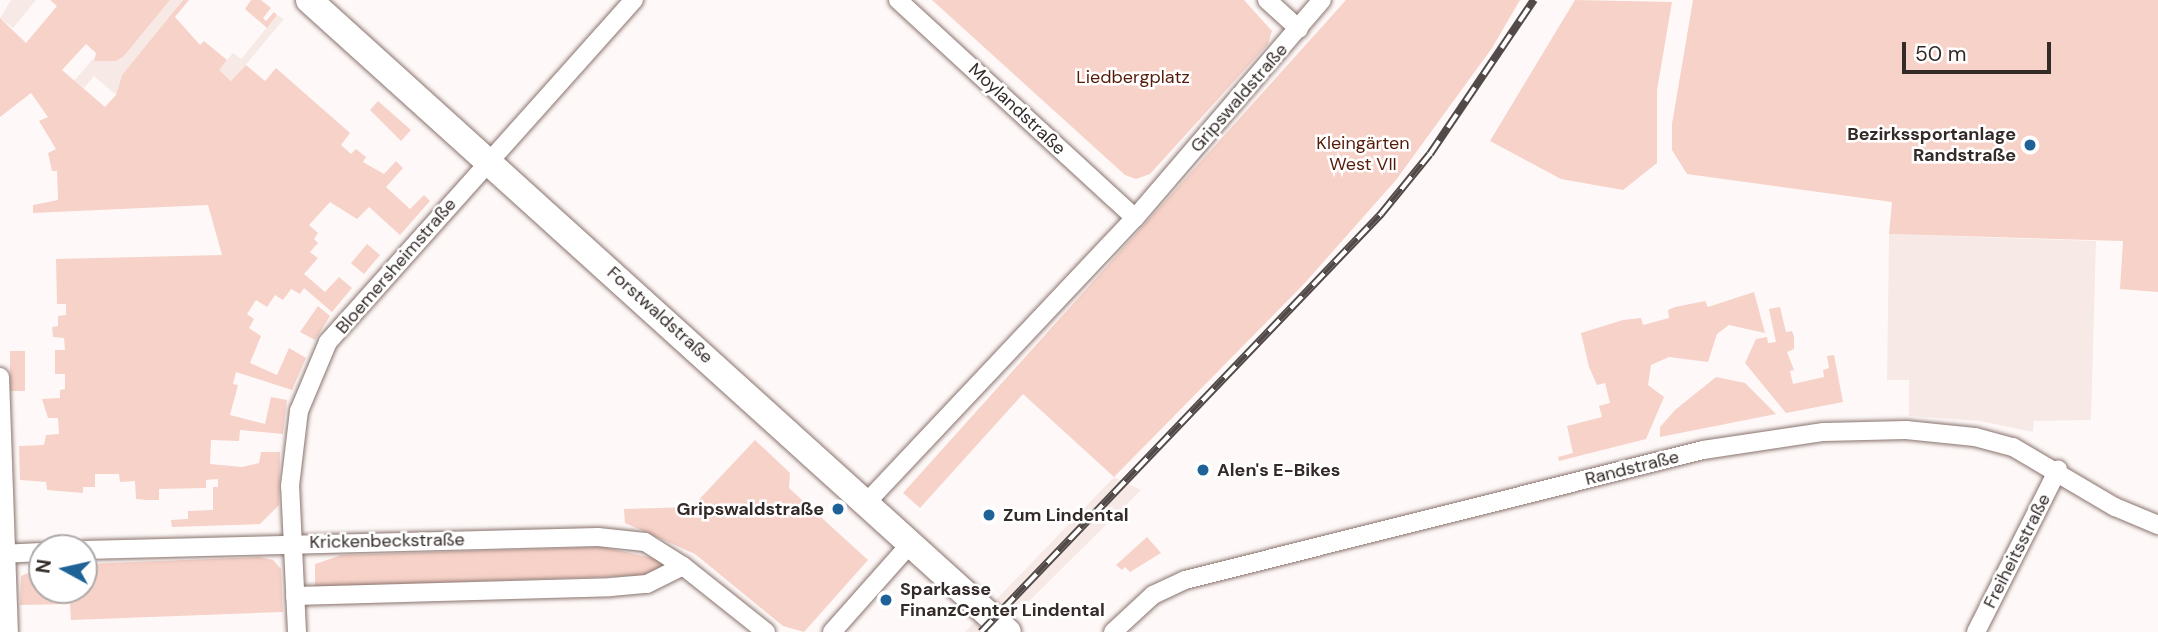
<!DOCTYPE html>
<meta charset="utf-8">
<style>
body{margin:0}
#map{position:relative;width:2158px;height:632px;overflow:hidden;background:#fef9f8;font-family:"DM Sans",sans-serif}
div>[style]{position:absolute}
.built>*{inset:0;background:#f7eae6}
.green>*{inset:0;background:#f7d2c8;transform-origin:0 0}
.roads{filter:drop-shadow(0 0 2px #89736d) drop-shadow(0 0 2px #89736d)}
.street>*{height:18px;margin:-9px;padding:0 9px;transform-origin:9px;border-radius:9px;background:#fff}
.secondary>*{height:26px;margin:-13px;padding:0 13px;transform-origin:13px;border-radius:13px;background:#fff}
.rail>*{height:8px;margin-top:-4px;transform-origin:0;background:repeating-linear-gradient(90deg,#fff 0 16px,#524a48 0 32px);box-sizing:border-box;border-block:2px solid #524a48}
.dots>*{width:19px;height:19px;translate:-50% -50%;box-sizing:border-box;border:4px solid #fff;border-radius:50%}
span{translate:-50% -50%;white-space:nowrap;text-align:center;line-height:1.15;-webkit-text-stroke:5px #fff;paint-order:stroke}
.park-label{font-size:18px;color:#561b0a}
.street-label{font-size:18px;color:#342b29}
.poi-label{font-size:18px;color:#342b29;font-weight:700}
.right{translate:-100% -50%;text-align:right}
.left{translate:0 -50%;text-align:left}
.north{position:absolute;left:28px;top:534px;width:70px;height:70px;box-sizing:border-box;background:#fff;border:2px solid #aeaaa9;border-radius:50%;rotate:278deg;font-size:19px;font-weight:700;line-height:28px;text-align:center;color:#342b29}
.north::after{content:'';display:block;margin:auto;width:24px;height:32px;background:#1e6297;clip-path:polygon(50% 0,100% 100%,50% 72%,0 100%)}
.scale{position:absolute;left:1902px;top:42px;width:149px;height:32px;box-sizing:border-box;border:4px solid #342b29;border-top:0;padding-left:9px;font-size:21px;line-height:24px;white-space:nowrap;color:#342b29;-webkit-text-stroke:5px #fff;paint-order:stroke}
</style>
<div id="map">
<div class="built">
<div style="clip-path:polygon(11px 0,36px 0,13px 28px,0 18px)"></div>
<div style="clip-path:polygon(170px 0,183px 0,122px 75px,116px 95px,94px 76px,84px 88px,74px 81px,92px 60px,124px 56px)"></div>
<div style="clip-path:polygon(277px 15px,284px 19px,232px 81px,218px 70px,233px 53px,241px 59px)"></div>
<div style="clip-path:polygon(1889px 234px,2096px 241px,2091px 420px,2034px 421px,2033px 432px,1980px 421px,1909px 416px,1909px 380px,1887px 380px)"></div>
<div style="clip-path:polygon(1114px 477px,1141px 490px,998px 632px,965px 632px)"></div>
</div>
<div class="green">
<div style="clip-path:polygon(50px 0,170px 0,124px 56px,116px 61px,94px 61px,96px 53px,86px 44px,62px 70px,105px 107px,116px 95px,122px 75px,183px 0,189px 0,175px 17px,200px 45px,204px 41px,227px 60px,219px 70px,231px 81px,246px 65px,265px 81px,276px 68px,350px 133px,341px 145px,351px 154px,356px 149px,366px 157px,363px 162px,384px 174px,396px 161px,403px 168px,386px 187px,410px 209px,424px 195px,430px 201px,400px 235px,369px 207px,357px 219px,330px 202px,309px 225px,318px 233px,314px 239px,318px 243px,310px 252px,318px 258px,304px 274px,325px 292px,339px 277px,352px 288px,332px 312px,304px 288px,300px 294px,291px 289px,283px 300px,275px 295px,267px 307px,256px 300px,247px 314px,254px 319px,249px 328px,261px 336px,250px 363px,277px 375px,289px 348px,306px 358px,292px 390px,236px 372px,233px 384px,238px 385px,230px 415px,265px 424px,271px 397px,287px 400px,283px 434px,240px 430px,239px 441px,211px 440px,210px 464px,242px 467px,259px 463px,261px 452px,280px 452px,279px 505px,260px 524px,172px 527px,171px 520px,188px 519px,188px 511px,213px 510px,213px 487px,218px 487px,218px 479px,206px 480px,206px 488px,159px 489px,159px 500px,147px 500px,136px 499px,135px 481px,120px 482px,119px 474px,95px 474px,95px 487px,83px 487px,83px 493px,47px 490px,46px 482px,20px 480px,19px 446px,44px 445px,46px 435px,59px 434px,58px 418px,48px 418px,42px 399px,60px 398px,60px 390px,65px 389px,65px 374px,55px 374px,55px 350px,65px 350px,64px 338px,53px 337px,52px 327px,58px 326px,58px 316px,66px 315px,66px 304px,57px 304px,56px 259px,222px 255px,208px 205px,33px 213px,33px 205px,58px 200px,57px 171px,52px 171px,48px 153px,56px 149px,39px 121px,48px 117px,31px 93px,0 117px,0 18px,26px 43px,57px 6px)"></div>
<div style="clip-path:polygon(251px 0,261px 0,271px 8px,263px 18px,266px 21px,274px 12px,277px 15px,267px 28px,245px 9px)"></div>
<div style="clip-path:polygon(932px 0,1244px 0,1272px 31px,1268px 44px,1150px 174px,1136px 179px,1125px 175px)"></div>
<div style="clip-path:polygon(1346px 0,1520px 0,1492px 48px,1396px 180px,1303px 285px,1114px 477px,1023px 394px,920px 508px,903px 493px)"></div>
<div style="clip-path:polygon(1575px 0,1672px 2px,1657px 90px,1657px 163px,1623px 190px,1561px 179px,1490px 141px)"></div>
<div style="clip-path:polygon(1693px 0,2158px 0,2158px 292px,2120px 289px,2123px 241px,1889px 234px,1892px 202px,1687px 174px,1672px 150px,1672px 124px)"></div>
<div style="clip-path:polygon(378px 101px,411px 130px,401px 141px,370px 110px)"></div>
<div style="left:367px;top:244px;width:17px;height:25px;rotate:40deg"></div>
<div style="clip-path:polygon(1754px 292px,1765px 333px,1729px 325px,1717px 334px,1708px 362px,1669px 357px,1651px 365px,1648px 385px,1664px 397px,1646px 439px,1559px 461px,1558px 457px,1573px 453px,1567px 426px,1602px 417px,1599px 406px,1610px 403px,1605px 383px,1597px 385px,1589px 367px,1581px 333px,1623px 320px,1641px 318px,1643px 325px,1669px 318px,1668px 310px,1675px 307px,1705px 301px,1708px 307px)"></div>
<div style="clip-path:polygon(318px 306px,330px 316px,315px 340px,300px 332px)"></div>
<div style="clip-path:polygon(1780px 307px,1786px 332px,1792px 331px,1794px 337px,1794px 349px,1787px 352px,1794px 370px,1790px 371px,1793px 384px,1824px 377px,1823px 370px,1829px 368px,1827px 356px,1834px 355px,1843px 402px,1786px 413px,1745px 363px,1756px 339px,1767px 337px,1768px 343px,1776px 342px,1769px 309px)"></div>
<div style="left:10px;top:351px;width:15px;height:40px"></div>
<div style="clip-path:polygon(1716px 377px,1745px 383px,1776px 414px,1660px 437px,1660px 427px,1675px 410px)"></div>
<div style="clip-path:polygon(755px 440px,790px 473px,789px 488px,868px 560px,804px 632px,783px 626px,695px 554px,625px 523px,624px 509px,692px 507px)"></div>
<div style="clip-path:polygon(1147px 537px,1161px 553px,1130px 572px,1125px 567px,1122px 570px,1116px 565px)"></div>
<div style="clip-path:polygon(603px 547px,657px 559px,662px 566px,652px 575px,315px 587px,315px 564px,342px 555px)"></div>
<div style="clip-path:polygon(260px 557px,273px 560px,281px 569px,283px 612px,71px 620px,70px 604px,20px 605px,21px 576px,42px 567px,42px 590px,84px 590px,84px 564px)"></div>
</div>
<div class="roads">
<div class="street">
<div style="left:898px;top:0;width:322px;rotate:42.6deg"></div>
<div style="left:1267px;top:0;width:43px;rotate:42.2deg"></div>
<div style="left:0;top:377px;width:255px;rotate:88deg"></div>
<div style="left:867px;top:502px;width:390px;rotate:-46.7deg"></div>
<div style="left:1135px;top:218px;width:287px;rotate:-49.4deg"></div>
<div style="left:84px;top:550px;width:514px;rotate:-1.45deg"></div>
<div style="left:598px;top:537px;width:47px;rotate:6.1deg"></div>
<div style="left:645px;top:542px;width:45px;rotate:32.3deg"></div>
<div style="left:683px;top:566px;width:106px;rotate:38.5deg"></div>
<div style="left:0;top:554px;width:42px;rotate:-2.7deg"></div>
<div style="left:295px;top:596px;width:316px;rotate:-1.6deg"></div>
<div style="left:611px;top:587px;width:36px;rotate:-5deg"></div>
<div style="left:647px;top:584px;width:40px;rotate:-26.6deg"></div>
<div style="left:297px;top:632px;width:146px;rotate:-92.7deg"></div>
<div style="left:290px;top:486px;width:76px;rotate:-83.2deg"></div>
<div style="left:299px;top:411px;width:75px;rotate:-67.2deg"></div>
<div style="left:328px;top:342px;width:459px;rotate:-48.2deg"></div>
<div style="left:832px;top:632px;width:119px;rotate:-48.4deg"></div>
<div style="left:1113px;top:632px;width:54px;rotate:-42.8deg"></div>
<div style="left:1153px;top:595px;width:35px;rotate:-25deg"></div>
<div style="left:1185px;top:580px;width:534px;rotate:-14.09deg"></div>
<div style="left:1703px;top:450px;width:122px;rotate:-8.5deg"></div>
<div style="left:1824px;top:432px;width:82px;rotate:-1.4deg"></div>
<div style="left:1906px;top:430px;width:69px;rotate:5.8deg"></div>
<div style="left:1975px;top:437px;width:39px;rotate:15deg"></div>
<div style="left:2013px;top:447px;width:118px;rotate:30.5deg"></div>
<div style="left:2115px;top:507px;width:47px;rotate:22.7deg"></div>
<div style="left:1976px;top:632px;width:182px;rotate:-63.2deg"></div>
</div>
<div class="secondary">
<div style="left:309px;top:0;width:942px;rotate:42.12deg"></div>
</div>
</div>
<div class="rail">
<div style="left:981px;top:632px;width:579px;rotate:-46.26deg"></div>
<div style="left:1381px;top:214px;width:77px;rotate:-50.8deg"></div>
<div style="left:1430px;top:154px;width:186px;rotate:-56deg"></div>
</div>
<div class="dots">
<div style="left:2030px;top:145px;background:#1e6297"></div>
<div style="left:1203px;top:470px;background:#1e6297"></div>
<div style="left:838px;top:509px;background:#1e6297"></div>
<div style="left:989px;top:515px;background:#1e6297"></div>
<div style="left:886px;top:600px;background:#1e6297"></div>
</div>
<div class="park-label">
<span style="left:1133px;top:77px">Liedbergplatz</span>
<span style="left:1363px;top:154px">Kleingärten<br>West VII</span>
</div>
<div class="street-label">
<span style="left:1239px;top:98px;rotate:-49deg">Gripswaldstraße</span>
<span style="left:1017px;top:109px;rotate:43deg">Moylandstraße</span>
<span style="left:396px;top:266px;rotate:-49deg">Bloemersheimstraße</span>
<span style="left:660px;top:315px;rotate:42deg">Forstwaldstraße</span>
<span style="left:1632px;top:468px;rotate:-14deg">Randstraße</span>
<span style="left:387px;top:541px;rotate:-1deg">Krickenbeckstraße</span>
<span style="left:2017px;top:551px;rotate:-63deg">Freiheitsstraße</span>
</div>
<div class="poi-label">
<span class="right" style="left:2016px;top:145px">Bezirkssportanlage<br>Randstraße</span>
<span class="left" style="left:1217px;top:470px">Alen's E-Bikes</span>
<span class="right" style="left:824px;top:509px">Gripswaldstraße</span>
<span class="left" style="left:1003px;top:515px">Zum Lindental</span>
<span class="left" style="left:900px;top:600px">Sparkasse<br>FinanzCenter Lindental</span>
</div>
<div class="north">N</div>
<div class="scale">50 m</div>
</div>
